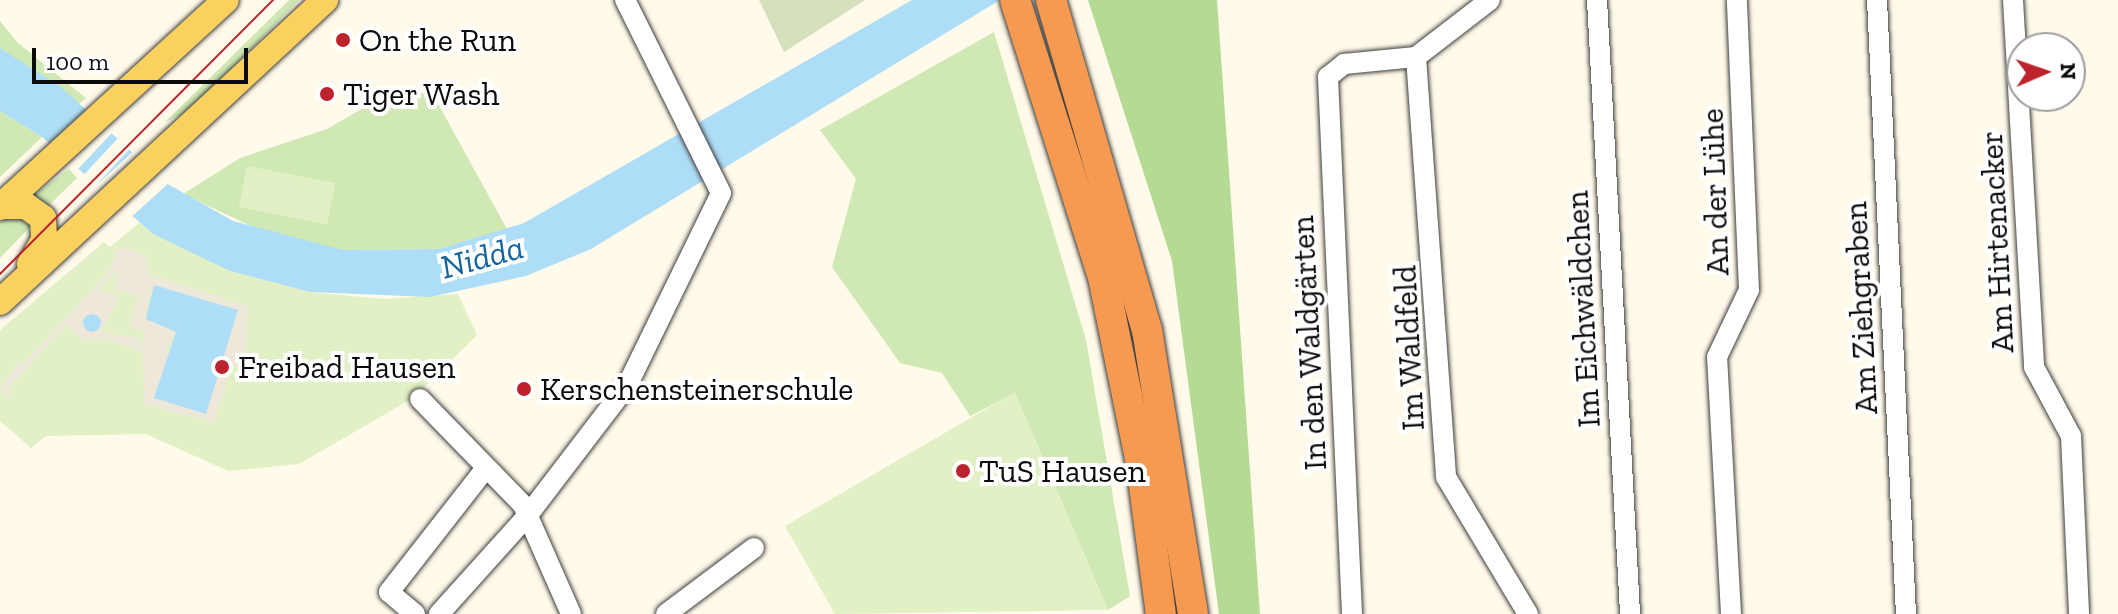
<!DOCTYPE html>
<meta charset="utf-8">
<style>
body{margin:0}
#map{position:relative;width:2118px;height:614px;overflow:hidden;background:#fffae9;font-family:"Zilla Slab",serif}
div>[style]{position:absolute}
.green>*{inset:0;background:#d0e9b4}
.forest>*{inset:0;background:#b4da93}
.cemetery>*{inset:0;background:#d5e0bc}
.pitch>*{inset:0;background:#e2f0c5;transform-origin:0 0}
.plaza>*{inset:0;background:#ede8da}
.water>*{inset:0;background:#aeddf7}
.round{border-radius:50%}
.pier>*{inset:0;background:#fffae9;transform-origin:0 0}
.roads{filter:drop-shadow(0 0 2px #3e3e3e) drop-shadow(0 0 2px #3e3e3e)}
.minor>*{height:20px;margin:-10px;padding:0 10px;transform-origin:10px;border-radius:10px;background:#fff}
.major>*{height:26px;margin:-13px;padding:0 13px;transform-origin:13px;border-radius:13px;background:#fad15e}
.highway>*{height:30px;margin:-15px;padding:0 15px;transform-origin:15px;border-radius:15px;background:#f69951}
.tram>*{height:2px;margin:-1px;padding:0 1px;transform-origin:1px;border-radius:1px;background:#bc232d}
.dots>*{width:22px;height:22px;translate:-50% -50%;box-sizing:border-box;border:4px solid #fff;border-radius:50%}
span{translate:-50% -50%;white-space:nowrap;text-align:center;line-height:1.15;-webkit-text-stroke:8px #fff;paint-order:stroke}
.poi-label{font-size:32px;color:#0b0b0b}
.left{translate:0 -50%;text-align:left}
.street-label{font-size:32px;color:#0b0b0b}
.water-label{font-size:34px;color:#14649d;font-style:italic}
.north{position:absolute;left:2006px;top:32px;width:80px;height:80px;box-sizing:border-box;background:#fff;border:2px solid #9d9d9d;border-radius:50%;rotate:88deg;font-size:22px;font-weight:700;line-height:32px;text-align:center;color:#0b0b0b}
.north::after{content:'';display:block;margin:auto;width:28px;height:36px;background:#bc232d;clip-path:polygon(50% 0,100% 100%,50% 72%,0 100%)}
.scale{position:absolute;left:32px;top:48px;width:216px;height:36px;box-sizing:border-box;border:4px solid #0b0b0b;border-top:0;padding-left:10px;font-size:24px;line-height:28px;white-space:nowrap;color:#0b0b0b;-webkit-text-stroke:6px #fff;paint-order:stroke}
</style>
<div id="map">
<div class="green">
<div style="clip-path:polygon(289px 0,299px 0,188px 112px,165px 122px)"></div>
<div style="clip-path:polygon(0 21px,18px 43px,86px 98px,78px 105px,0 48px)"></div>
<div style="clip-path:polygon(994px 32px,1086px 340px,1130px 596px,1108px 610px,1015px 393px,970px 416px,942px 373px,900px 363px,832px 267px,856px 179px,820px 130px)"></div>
<div style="clip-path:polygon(424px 93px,436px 100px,507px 229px,439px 249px,343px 250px,270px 235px,183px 194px,240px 158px,327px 129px,365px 107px)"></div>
<div style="clip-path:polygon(0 111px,42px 137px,0 177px)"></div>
<div style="clip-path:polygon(69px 169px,77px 178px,45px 209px,28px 199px)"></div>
<div style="clip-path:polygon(10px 216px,37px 220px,0 258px,0 222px)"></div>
</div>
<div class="forest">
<div style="clip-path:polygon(1088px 0,1217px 0,1260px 614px,1219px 614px,1172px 261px)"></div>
</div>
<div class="cemetery">
<div style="clip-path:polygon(759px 0,865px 0,784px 52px)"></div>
</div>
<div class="pitch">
<div style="left:247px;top:166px;width:90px;height:42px;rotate:11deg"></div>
<div style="clip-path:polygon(139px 223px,230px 271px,310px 292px,384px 299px,458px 294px,477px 335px,413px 398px,299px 464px,228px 471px,146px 434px,46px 436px,31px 448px,0 421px,0 330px,104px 242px,110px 247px)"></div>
<div style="clip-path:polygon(1015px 392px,1108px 610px,835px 614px,785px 526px)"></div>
</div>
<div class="plaza">
<div style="clip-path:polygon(evenodd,119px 247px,146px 255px,148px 274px,248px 306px,246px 356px,230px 372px,214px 423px,144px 404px,143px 353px,108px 339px,82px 340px,66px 325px,8px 389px,13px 401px,0 390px,18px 361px,23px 365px,108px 272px,119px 247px,117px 271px,114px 290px,139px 297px,128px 326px,144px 331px,143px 347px,139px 338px,102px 332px,119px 296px,98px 289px,117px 271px,119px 247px,150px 288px,152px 289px,238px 311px,164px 353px,176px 332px,146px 319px,150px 288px)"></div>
</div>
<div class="water">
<div style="clip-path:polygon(912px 0,1000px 0,591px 249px,526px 276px,430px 297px,310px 292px,230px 271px,153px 234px,42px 137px,0 111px,0 48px,62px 88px,166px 183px,233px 221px,343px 250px,439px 249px,524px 223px)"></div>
<div style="clip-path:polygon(154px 285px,238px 310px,206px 414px,154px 398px,176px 332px,146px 319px)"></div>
<div class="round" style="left:83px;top:314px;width:18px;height:18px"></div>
</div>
<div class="pier">
<div style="left:89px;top:109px;width:33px;height:57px;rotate:43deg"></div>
<div style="left:120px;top:136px;width:16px;height:57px;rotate:43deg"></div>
<div style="clip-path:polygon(135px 150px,171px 181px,128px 220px,93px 188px)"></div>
</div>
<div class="roads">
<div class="minor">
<div style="left:1597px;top:0;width:615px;rotate:86.92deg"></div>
<div style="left:1877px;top:0;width:615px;rotate:87.3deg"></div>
<div style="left:2013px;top:0;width:368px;rotate:86.7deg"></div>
<div style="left:2034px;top:367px;width:78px;rotate:61.8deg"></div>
<div style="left:2071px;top:436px;width:178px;rotate:87.4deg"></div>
<div style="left:1416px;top:57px;width:421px;rotate:85.9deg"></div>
<div style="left:1446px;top:477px;width:160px;rotate:59.1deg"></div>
<div style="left:420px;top:399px;width:148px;rotate:45.8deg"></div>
<div style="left:523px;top:505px;width:119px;rotate:66.2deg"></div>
<div style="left:415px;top:614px;width:34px;rotate:-140deg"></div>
<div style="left:389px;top:592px;width:156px;rotate:-52deg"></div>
<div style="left:439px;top:614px;width:133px;rotate:-48deg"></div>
<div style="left:528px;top:515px;width:165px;rotate:-52.6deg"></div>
<div style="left:628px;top:384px;width:212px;rotate:-64deg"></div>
<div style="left:721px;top:193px;width:216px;rotate:-116.4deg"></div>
<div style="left:666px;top:614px;width:110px;rotate:-36.9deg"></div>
<div style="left:1352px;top:614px;width:538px;rotate:-92.56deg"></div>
<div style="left:1328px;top:77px;width:21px;rotate:-39deg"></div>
<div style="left:1344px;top:64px;width:72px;rotate:-5.6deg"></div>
<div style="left:1416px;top:57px;width:93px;rotate:-37.6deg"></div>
<div style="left:1731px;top:614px;width:257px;rotate:-93.1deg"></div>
<div style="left:1717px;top:357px;width:74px;rotate:-64.5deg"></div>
<div style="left:1749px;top:290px;width:290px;rotate:-92.4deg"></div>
</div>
<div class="major">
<div style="left:1px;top:206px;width:25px"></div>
<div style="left:26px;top:206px;width:21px;rotate:35deg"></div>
<div style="left:43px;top:218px;width:22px;rotate:87deg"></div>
<div style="left:44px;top:240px;width:28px;rotate:120deg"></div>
<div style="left:0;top:207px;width:306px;rotate:-42.5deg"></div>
<div style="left:0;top:302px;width:444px;rotate:-42.9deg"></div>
</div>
<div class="highway">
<div style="left:1015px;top:0;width:291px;rotate:72.4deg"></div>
<div style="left:1103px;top:277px;width:190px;rotate:78.5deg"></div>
<div style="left:1141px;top:463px;width:152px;rotate:82.5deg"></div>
<div style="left:1051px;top:0;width:344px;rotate:73.8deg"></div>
<div style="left:1147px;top:330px;width:288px;rotate:80.8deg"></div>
</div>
</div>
<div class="tram">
<div style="left:0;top:274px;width:387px;rotate:-45.1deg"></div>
</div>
<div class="dots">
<div style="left:343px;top:40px;background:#bc232d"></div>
<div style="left:327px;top:94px;background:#bc232d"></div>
<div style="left:222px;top:367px;background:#bc232d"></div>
<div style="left:524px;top:389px;background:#bc232d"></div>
<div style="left:963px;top:471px;background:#bc232d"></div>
</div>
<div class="poi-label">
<span class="left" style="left:359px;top:40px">On the Run</span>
<span class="left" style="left:343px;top:94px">Tiger Wash</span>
<span class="left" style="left:238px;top:367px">Freibad Hausen</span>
<span class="left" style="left:540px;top:389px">Kerschensteinerschule</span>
<span class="left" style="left:979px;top:471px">TuS Hausen</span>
</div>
<div class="street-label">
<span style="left:1715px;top:192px;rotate:-92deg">An der Lühe</span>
<span style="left:1997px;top:242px;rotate:-93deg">Am Hirtenacker</span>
<span style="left:1861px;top:308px;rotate:-93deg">Am Ziehgraben</span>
<span style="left:1583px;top:309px;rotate:-93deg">Im Eichwäldchen</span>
<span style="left:1309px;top:343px;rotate:-93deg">In den Waldgärten</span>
<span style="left:1409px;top:348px;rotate:-93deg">Im Waldfeld</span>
</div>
<div class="water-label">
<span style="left:482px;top:257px;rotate:-15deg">Nidda</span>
</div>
<div class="north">N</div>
<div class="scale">100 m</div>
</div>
